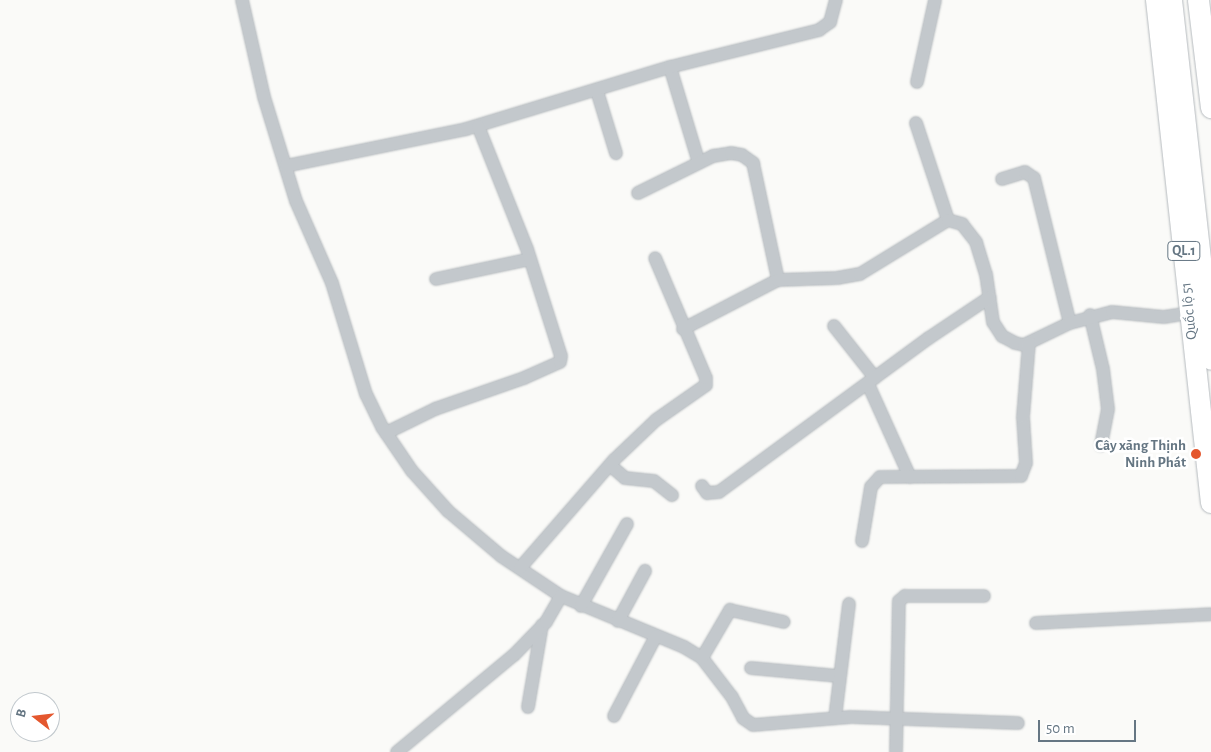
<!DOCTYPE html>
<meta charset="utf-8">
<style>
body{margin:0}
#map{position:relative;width:1211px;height:752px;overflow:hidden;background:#fafaf8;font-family:"Alegreya Sans",sans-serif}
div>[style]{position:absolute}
.roads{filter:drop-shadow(0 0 1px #b5babe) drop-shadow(0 0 1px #b5babe)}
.minor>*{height:12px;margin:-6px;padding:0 6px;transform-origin:6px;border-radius:6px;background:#c3c8cc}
.primary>*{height:20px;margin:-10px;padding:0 10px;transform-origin:10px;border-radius:10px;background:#fff}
.trunk>*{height:21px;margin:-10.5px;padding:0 10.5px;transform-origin:10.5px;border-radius:10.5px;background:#fff}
.dots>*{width:14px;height:14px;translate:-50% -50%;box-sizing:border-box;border:2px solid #fff;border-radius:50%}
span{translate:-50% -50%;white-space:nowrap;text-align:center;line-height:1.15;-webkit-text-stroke:5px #fff;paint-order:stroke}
.shield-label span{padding:1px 4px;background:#fff;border:1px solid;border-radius:4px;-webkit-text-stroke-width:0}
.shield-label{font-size:14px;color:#657683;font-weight:700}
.street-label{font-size:15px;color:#657683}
.poi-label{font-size:15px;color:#657683;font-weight:700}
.right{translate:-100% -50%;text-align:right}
.north{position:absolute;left:10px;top:692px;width:50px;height:50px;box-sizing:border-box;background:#fff;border:1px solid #c1c8cd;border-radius:50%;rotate:286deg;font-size:14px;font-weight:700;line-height:20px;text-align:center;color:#657683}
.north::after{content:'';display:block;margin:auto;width:18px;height:22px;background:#e4572e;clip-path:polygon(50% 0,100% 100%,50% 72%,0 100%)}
.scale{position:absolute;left:1038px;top:720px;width:98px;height:22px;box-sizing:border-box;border:2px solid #657683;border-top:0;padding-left:6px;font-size:15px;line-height:18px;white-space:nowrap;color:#657683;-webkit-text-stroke:4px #fff;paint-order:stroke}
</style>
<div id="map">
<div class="roads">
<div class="minor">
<div style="left:242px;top:0;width:99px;rotate:77.2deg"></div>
<div style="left:264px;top:97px;width:109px;rotate:72.9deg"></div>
<div style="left:296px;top:201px;width:90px;rotate:66.3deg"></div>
<div style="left:332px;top:283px;width:116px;rotate:73deg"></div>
<div style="left:366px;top:394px;width:37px;rotate:64deg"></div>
<div style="left:382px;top:427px;width:53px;rotate:55.7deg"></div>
<div style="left:412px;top:471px;width:54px;rotate:48deg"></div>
<div style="left:448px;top:511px;width:70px;rotate:40.3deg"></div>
<div style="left:501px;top:556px;width:72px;rotate:33.7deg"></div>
<div style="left:561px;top:596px;width:133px;rotate:22.5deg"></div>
<div style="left:684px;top:647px;width:21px;rotate:31deg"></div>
<div style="left:702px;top:658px;width:49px;rotate:52.4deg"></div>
<div style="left:732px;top:697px;width:24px;rotate:62deg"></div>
<div style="left:743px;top:718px;width:12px;rotate:35deg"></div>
<div style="left:753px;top:725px;width:98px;rotate:-4.7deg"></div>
<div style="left:851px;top:717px;width:167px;rotate:2.1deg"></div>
<div style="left:670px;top:67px;width:100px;rotate:73.2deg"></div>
<div style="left:917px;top:82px;width:84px;rotate:-77.6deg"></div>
<div style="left:597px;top:91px;width:65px;rotate:73deg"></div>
<div style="left:916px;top:123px;width:102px;rotate:71.7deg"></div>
<div style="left:286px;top:166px;width:184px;rotate:-11.6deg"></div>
<div style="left:466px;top:129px;width:213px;rotate:-16.9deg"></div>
<div style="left:670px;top:67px;width:154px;rotate:-13.9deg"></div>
<div style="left:819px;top:30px;width:14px;rotate:-36deg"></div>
<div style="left:830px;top:22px;width:23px;rotate:-75deg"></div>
<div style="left:1002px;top:179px;width:24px;rotate:-17deg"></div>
<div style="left:1025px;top:172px;width:11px;rotate:34deg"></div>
<div style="left:1034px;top:178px;width:149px;rotate:76.1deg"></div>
<div style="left:638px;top:193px;width:84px;rotate:-26.3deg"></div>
<div style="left:713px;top:156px;width:18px;rotate:-9deg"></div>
<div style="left:731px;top:153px;width:11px;rotate:10deg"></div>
<div style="left:742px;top:155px;width:14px;rotate:36deg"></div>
<div style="left:753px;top:163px;width:120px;rotate:77.9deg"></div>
<div style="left:436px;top:279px;width:96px;rotate:-12deg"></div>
<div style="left:1090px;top:315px;width:56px;rotate:76.5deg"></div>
<div style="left:1103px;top:369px;width:40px;rotate:82.9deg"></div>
<div style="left:1108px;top:409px;width:37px;rotate:101deg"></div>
<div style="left:834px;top:326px;width:66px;rotate:51.7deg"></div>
<div style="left:683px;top:329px;width:107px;rotate:-27.3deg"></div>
<div style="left:778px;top:280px;width:59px;rotate:-1.9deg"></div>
<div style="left:837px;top:278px;width:23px;rotate:-10deg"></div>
<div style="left:860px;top:274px;width:103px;rotate:-31.5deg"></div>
<div style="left:948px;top:220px;width:15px;rotate:16deg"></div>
<div style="left:962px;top:224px;width:23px;rotate:52deg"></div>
<div style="left:976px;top:242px;width:34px;rotate:73deg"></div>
<div style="left:986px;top:274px;width:49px;rotate:81.7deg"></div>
<div style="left:993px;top:322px;width:17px;rotate:57deg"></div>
<div style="left:1002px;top:336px;width:15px;rotate:28deg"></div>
<div style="left:1015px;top:343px;width:9px;rotate:13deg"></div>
<div style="left:1024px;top:345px;width:51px;rotate:-25.6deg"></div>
<div style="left:1070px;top:323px;width:43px;rotate:-14.7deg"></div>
<div style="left:1112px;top:312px;width:52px;rotate:5.5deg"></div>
<div style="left:1164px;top:317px;width:25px;rotate:-9deg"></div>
<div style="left:1189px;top:313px;width:7px;rotate:34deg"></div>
<div style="left:868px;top:384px;width:102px;rotate:65.7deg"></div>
<div style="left:386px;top:433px;width:55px;rotate:-26.1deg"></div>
<div style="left:435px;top:409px;width:94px;rotate:-19.2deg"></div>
<div style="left:524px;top:378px;width:39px;rotate:-24deg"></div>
<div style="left:560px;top:362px;width:6px;rotate:-81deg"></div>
<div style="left:561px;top:356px;width:112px;rotate:-107.6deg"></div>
<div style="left:527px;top:249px;width:132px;rotate:-111.7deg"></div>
<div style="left:610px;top:465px;width:20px;rotate:41deg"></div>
<div style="left:625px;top:478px;width:29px;rotate:6deg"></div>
<div style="left:654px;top:481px;width:23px;rotate:38deg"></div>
<div style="left:702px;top:486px;width:9px;rotate:54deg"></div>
<div style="left:707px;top:493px;width:12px;rotate:-5deg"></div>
<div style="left:719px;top:492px;width:260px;rotate:-36.3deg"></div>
<div style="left:929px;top:338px;width:73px;rotate:-33.9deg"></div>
<div style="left:862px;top:541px;width:55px;rotate:-80.5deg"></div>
<div style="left:871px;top:487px;width:13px;rotate:-48deg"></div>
<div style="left:880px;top:477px;width:141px;rotate:-0.4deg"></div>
<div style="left:1021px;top:476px;width:14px;rotate:-69deg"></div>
<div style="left:1026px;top:463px;width:46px;rotate:-93.7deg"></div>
<div style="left:1023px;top:417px;width:74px;rotate:-85.4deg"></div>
<div style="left:520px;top:568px;width:143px;rotate:-49deg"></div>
<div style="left:614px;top:460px;width:58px;rotate:-43.6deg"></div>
<div style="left:656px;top:420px;width:61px;rotate:-35deg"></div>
<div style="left:706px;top:385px;width:7px;rotate:-90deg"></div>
<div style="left:706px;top:378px;width:130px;rotate:-113deg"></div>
<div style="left:581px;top:606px;width:94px;rotate:-60.7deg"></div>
<div style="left:618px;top:621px;width:57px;rotate:-61.6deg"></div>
<div style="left:1036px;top:623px;width:175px;rotate:-2.9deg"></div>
<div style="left:702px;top:658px;width:56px;rotate:-59.7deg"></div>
<div style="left:730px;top:610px;width:55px;rotate:12.5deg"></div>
<div style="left:751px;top:668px;width:88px;rotate:5.2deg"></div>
<div style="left:528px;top:707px;width:83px;rotate:-80.3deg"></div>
<div style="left:614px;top:716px;width:90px;rotate:-62.3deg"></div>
<div style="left:835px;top:718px;width:115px;rotate:-83deg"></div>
<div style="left:397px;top:752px;width:152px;rotate:-39.7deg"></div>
<div style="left:514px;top:655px;width:46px;rotate:-45.9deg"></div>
<div style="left:546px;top:622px;width:30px;rotate:-60deg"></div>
<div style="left:896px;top:752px;width:151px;rotate:-88.9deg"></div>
<div style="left:899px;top:601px;width:8px;rotate:-40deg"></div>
<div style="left:905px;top:596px;width:79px"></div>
</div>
<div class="primary">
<div style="left:1156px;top:0;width:506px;rotate:83.76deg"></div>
</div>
<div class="trunk">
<div style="left:1171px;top:0;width:361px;rotate:83.6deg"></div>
<div style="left:1198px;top:0;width:108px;rotate:83.1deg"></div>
</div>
</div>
<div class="dots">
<div style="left:1196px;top:454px;background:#e4572e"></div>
</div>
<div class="shield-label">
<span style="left:1184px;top:251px">QL.1</span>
</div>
<div class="street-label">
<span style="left:1189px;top:311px;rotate:-96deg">Quốc lộ 51</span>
</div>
<div class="poi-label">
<span class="right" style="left:1186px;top:454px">Cây xăng Thịnh<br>Ninh Phát</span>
</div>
<div class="north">B</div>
<div class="scale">50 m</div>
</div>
